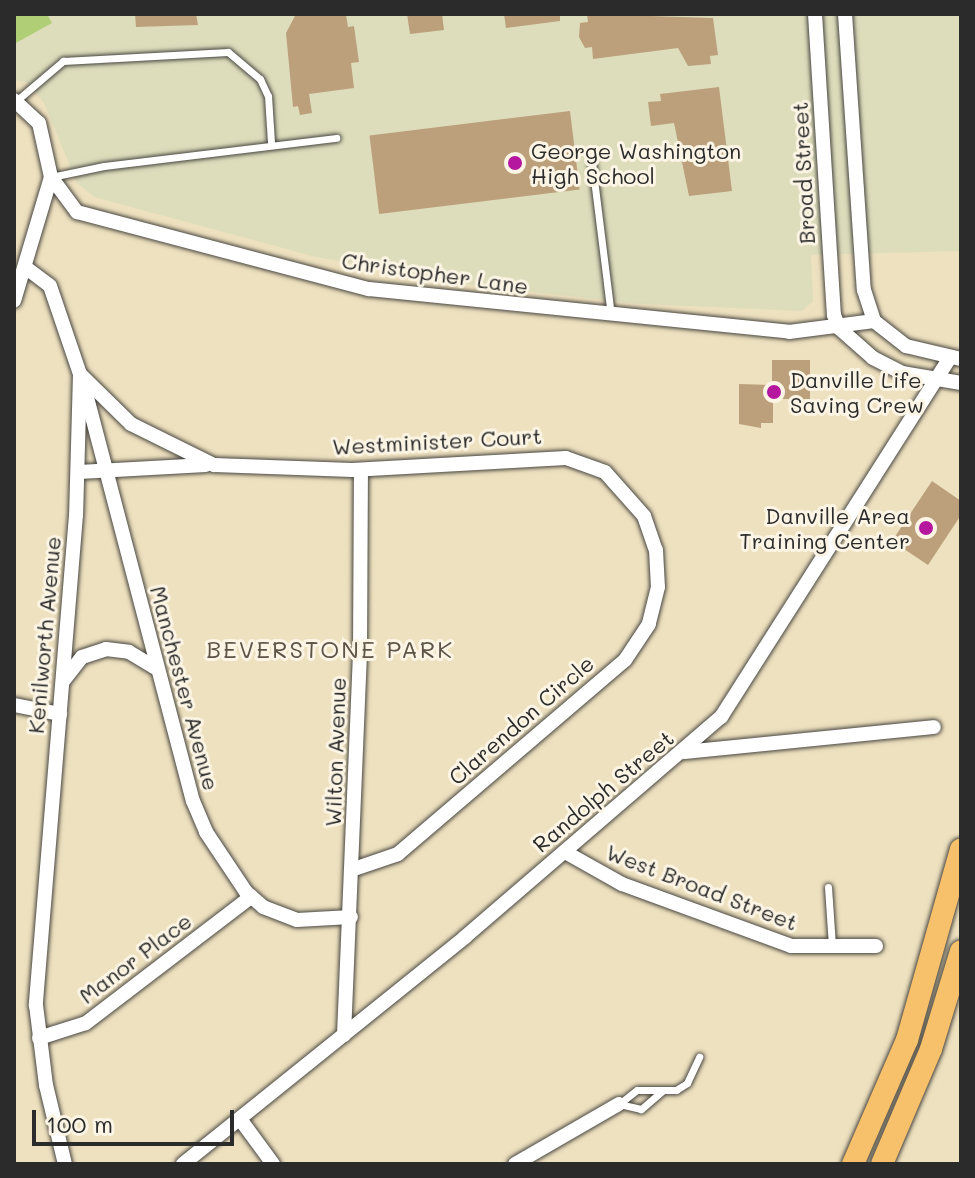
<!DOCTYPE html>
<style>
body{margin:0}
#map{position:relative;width:975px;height:1178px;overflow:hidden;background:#eee1bf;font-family:Mali,sans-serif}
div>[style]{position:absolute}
.built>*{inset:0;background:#ddddbc}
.green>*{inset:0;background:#afce75}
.building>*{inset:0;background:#bca07b;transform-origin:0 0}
.roads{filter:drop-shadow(0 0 2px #484641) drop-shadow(0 0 2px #484641)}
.lane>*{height:7px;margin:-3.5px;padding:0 3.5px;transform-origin:3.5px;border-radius:3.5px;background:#fff}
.street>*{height:14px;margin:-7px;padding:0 7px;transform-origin:7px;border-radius:7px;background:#fff}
.primary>*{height:22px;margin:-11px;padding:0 11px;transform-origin:11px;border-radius:11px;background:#f7c06b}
.dots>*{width:22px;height:22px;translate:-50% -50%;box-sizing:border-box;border:4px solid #fcf5e5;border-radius:50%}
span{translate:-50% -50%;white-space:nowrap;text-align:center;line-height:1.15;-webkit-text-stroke:6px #fcf5e5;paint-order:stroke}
.poi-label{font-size:22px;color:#2b2b2b}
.left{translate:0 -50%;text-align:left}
.right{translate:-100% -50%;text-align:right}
.street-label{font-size:22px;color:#2b2b2b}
.neighbourhood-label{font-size:24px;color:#5e5447;letter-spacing:2px}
.frame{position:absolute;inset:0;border:16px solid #2b2b2b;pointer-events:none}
.scale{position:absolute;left:32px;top:1110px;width:202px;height:36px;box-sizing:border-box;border:4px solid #2b2b2b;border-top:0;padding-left:10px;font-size:24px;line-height:28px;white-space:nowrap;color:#2b2b2b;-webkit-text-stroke:6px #fcf5e5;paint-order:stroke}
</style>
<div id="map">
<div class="built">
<div style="clip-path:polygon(14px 14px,961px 14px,961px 251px,811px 255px,813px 301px,802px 311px,640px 304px,478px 286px,316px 257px,94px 197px,77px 183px,44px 103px,26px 82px,14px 80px)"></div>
</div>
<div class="green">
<div style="clip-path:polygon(14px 14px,47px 14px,52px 23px,14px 44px)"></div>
</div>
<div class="building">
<div style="clip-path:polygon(135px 14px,196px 14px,198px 25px,136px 27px)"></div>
<div style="clip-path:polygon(296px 14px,346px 15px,348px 27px,354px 26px,359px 62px,351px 63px,354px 88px,309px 94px,312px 113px,300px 115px,298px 106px,293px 107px,286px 33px)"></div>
<div style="clip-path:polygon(407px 14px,442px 14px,444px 30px,410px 34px)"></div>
<div style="clip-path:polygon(504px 14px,560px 14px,560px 21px,506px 28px)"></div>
<div style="clip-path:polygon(587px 14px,713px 18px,718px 55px,710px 56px,711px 64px,688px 66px,678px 48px,593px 59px,592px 47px,585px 48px,579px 37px,580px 23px,588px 22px)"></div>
<div style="clip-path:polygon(719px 87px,732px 191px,689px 196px,674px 123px,651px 126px,648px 102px,661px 101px,660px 94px)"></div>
<div style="left:570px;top:111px;width:79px;height:202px;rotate:83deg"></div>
<div style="clip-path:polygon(772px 360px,810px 360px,810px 399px,773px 399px,773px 423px,761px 423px,761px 428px,739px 424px,739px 384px,772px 385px)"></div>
<div style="clip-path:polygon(932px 481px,961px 501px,961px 515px,928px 565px,892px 541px)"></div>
</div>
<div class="roads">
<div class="lane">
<div style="left:16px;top:101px;width:62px;rotate:-40.4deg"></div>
<div style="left:63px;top:61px;width:165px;rotate:-3.1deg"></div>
<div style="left:228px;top:52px;width:42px;rotate:40.2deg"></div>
<div style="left:260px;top:79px;width:19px;rotate:65deg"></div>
<div style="left:268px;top:96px;width:47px;rotate:86.3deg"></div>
<div style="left:592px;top:163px;width:153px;rotate:82.9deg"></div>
<div style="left:51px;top:177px;width:54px;rotate:-11.7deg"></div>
<div style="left:104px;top:166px;width:234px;rotate:-6.9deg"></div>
<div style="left:828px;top:887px;width:58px;rotate:86.1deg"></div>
<div style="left:662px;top:1091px;width:28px;rotate:139deg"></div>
<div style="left:641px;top:1109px;width:23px;rotate:-167deg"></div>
<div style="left:619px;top:1104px;width:23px;rotate:-38deg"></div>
<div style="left:637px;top:1090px;width:39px"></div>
<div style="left:676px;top:1090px;width:13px;rotate:-32deg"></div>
<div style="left:687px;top:1083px;width:29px;rotate:-65deg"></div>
</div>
<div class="street">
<div style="left:815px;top:14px;width:302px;rotate:86.4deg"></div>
<div style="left:834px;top:315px;width:14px;rotate:69deg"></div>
<div style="left:839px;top:328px;width:45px;rotate:41.4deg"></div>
<div style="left:873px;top:358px;width:33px;rotate:27deg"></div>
<div style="left:902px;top:373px;width:60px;rotate:9.6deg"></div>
<div style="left:845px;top:14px;width:277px;rotate:86.1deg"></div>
<div style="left:864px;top:290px;width:33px;rotate:72deg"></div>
<div style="left:14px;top:100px;width:34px;rotate:43deg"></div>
<div style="left:39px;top:123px;width:55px;rotate:77.5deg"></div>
<div style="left:51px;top:177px;width:129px;rotate:106.6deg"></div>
<div style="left:51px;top:177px;width:44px;rotate:53.4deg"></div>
<div style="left:77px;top:212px;width:302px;rotate:14.8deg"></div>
<div style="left:369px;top:289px;width:422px;rotate:5.8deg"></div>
<div style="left:789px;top:332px;width:86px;rotate:-7.4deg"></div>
<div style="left:25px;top:267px;width:31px;rotate:37deg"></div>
<div style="left:50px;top:286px;width:93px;rotate:71.2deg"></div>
<div style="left:80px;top:374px;width:141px;rotate:91.6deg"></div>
<div style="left:76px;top:515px;width:492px;rotate:94.7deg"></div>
<div style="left:36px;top:1005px;width:81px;rotate:82.9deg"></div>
<div style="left:46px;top:1085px;width:81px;rotate:76.5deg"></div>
<div style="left:874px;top:321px;width:41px;rotate:38deg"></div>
<div style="left:906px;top:346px;width:57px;rotate:13.3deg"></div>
<div style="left:80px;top:374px;width:71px;rotate:44.4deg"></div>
<div style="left:131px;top:424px;width:93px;rotate:26.3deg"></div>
<div style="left:214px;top:465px;width:138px;rotate:2.1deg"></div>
<div style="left:352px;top:470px;width:214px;rotate:-3.2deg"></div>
<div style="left:566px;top:458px;width:41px;rotate:19.7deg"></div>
<div style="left:605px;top:472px;width:59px;rotate:48.4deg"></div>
<div style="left:644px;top:516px;width:36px;rotate:71deg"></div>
<div style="left:656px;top:550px;width:37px;rotate:87deg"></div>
<div style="left:658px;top:587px;width:38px;rotate:104deg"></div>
<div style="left:649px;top:624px;width:43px;rotate:123.7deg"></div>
<div style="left:625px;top:660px;width:299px;rotate:139.5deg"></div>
<div style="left:398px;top:854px;width:46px;rotate:161.2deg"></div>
<div style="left:84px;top:386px;width:429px;rotate:75.3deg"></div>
<div style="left:193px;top:801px;width:34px;rotate:67deg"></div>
<div style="left:206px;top:832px;width:72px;rotate:56.3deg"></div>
<div style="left:246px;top:892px;width:23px;rotate:41deg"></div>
<div style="left:263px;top:907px;width:36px;rotate:21deg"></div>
<div style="left:297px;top:920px;width:54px;rotate:-3.2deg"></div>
<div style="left:79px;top:472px;width:127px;rotate:-3.2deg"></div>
<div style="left:64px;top:680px;width:29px;rotate:-52deg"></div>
<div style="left:82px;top:657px;width:25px;rotate:-18deg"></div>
<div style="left:106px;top:649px;width:23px;rotate:7deg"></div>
<div style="left:129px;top:652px;width:33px;rotate:31deg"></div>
<div style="left:14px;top:705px;width:47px;rotate:11.1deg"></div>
<div style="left:684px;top:752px;width:251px;rotate:-5.7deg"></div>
<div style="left:565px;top:852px;width:65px;rotate:29.3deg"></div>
<div style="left:622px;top:884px;width:180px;rotate:20.1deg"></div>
<div style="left:791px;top:946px;width:85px"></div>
<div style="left:344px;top:1035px;width:382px;rotate:-87.6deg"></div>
<div style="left:360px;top:653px;width:183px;rotate:-89.7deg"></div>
<div style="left:39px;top:1038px;width:49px;rotate:-17.7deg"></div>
<div style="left:86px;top:1023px;width:208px;rotate:-37.4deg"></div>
<div style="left:240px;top:1119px;width:56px;rotate:53.7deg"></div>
<div style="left:183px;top:1164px;width:362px;rotate:-38.8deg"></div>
<div style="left:465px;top:937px;width:338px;rotate:-40.7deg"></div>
<div style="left:721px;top:717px;width:424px;rotate:-57.5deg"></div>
<div style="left:515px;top:1164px;width:120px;rotate:-30deg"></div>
</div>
<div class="primary">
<div style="left:853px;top:1164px;width:135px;rotate:-66.5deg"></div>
<div style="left:907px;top:1040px;width:198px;rotate:-74.2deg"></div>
<div style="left:882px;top:1164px;width:125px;rotate:-66.9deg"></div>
<div style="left:931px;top:1049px;width:102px;rotate:-73deg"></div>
</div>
</div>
<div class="dots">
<div style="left:515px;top:163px;background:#b5179e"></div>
<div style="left:774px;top:392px;background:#b5179e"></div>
<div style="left:926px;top:528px;background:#b5179e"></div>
</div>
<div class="poi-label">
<span class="left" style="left:531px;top:163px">George Washington<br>High School</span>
<span class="left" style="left:790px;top:392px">Danville Life<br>Saving Crew</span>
<span class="right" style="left:910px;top:528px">Danville Area<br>Training Center</span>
</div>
<div class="street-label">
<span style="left:803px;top:173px;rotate:-93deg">Broad Street</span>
<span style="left:435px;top:273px;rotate:8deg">Christopher Lane</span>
<span style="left:437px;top:441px;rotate:-3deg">Westminister Court</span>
<span style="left:44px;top:635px;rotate:-85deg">Kenilworth Avenue</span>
<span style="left:185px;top:688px;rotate:75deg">Manchester Avenue</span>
<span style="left:521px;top:720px;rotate:-41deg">Clarendon Circle</span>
<span style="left:335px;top:752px;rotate:-88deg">Wilton Avenue</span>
<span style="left:603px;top:791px;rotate:-40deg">Randolph Street</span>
<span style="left:702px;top:887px;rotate:21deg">West Broad Street</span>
<span style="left:135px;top:958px;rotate:-37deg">Manor Place</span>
</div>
<div class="neighbourhood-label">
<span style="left:330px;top:649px">BEVERSTONE PARK</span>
</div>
<div class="frame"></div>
<div class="scale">100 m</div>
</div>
